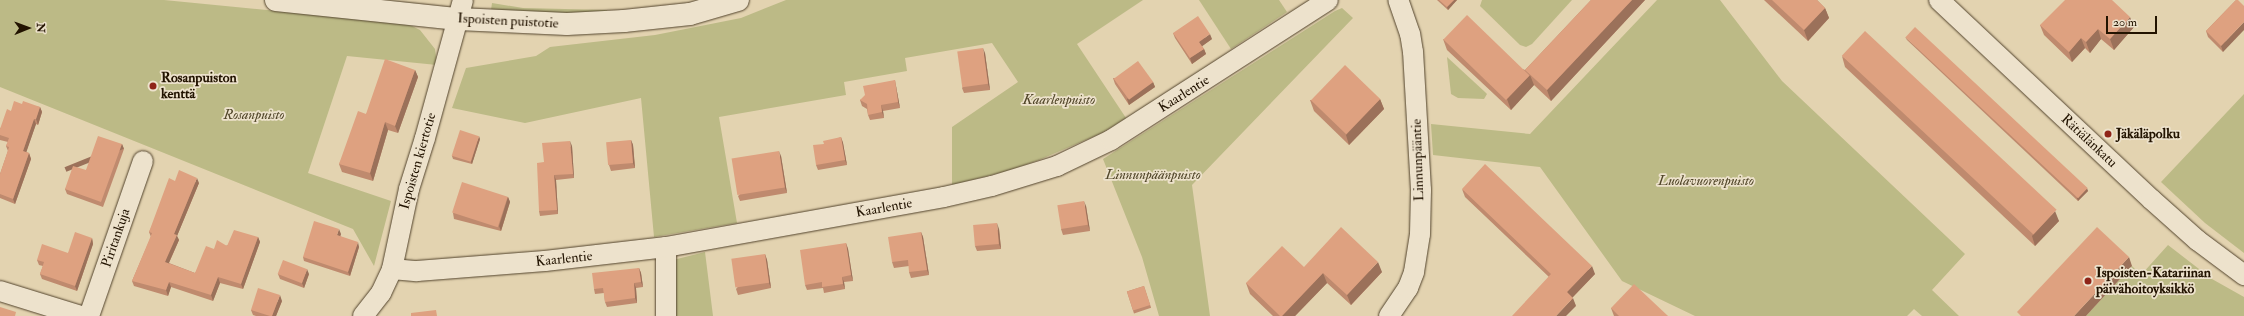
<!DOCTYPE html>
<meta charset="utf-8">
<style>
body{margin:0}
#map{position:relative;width:2244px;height:316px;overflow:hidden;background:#e3d3b0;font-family:"IM FELL Double Pica",serif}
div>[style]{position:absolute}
.green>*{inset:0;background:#bcba86}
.roads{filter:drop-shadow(0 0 1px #52432c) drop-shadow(0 0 1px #52432c)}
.street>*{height:20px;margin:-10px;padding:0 10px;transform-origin:10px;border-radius:10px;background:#ede2cc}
.secondary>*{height:22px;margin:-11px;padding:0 11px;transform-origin:11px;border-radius:11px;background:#ede2cc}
.wall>*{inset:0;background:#bf8a6e;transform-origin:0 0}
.shaded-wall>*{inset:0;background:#9b715a;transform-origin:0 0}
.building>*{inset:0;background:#dea180;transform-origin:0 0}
.dots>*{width:11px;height:11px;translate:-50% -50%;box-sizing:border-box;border:2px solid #ede2cc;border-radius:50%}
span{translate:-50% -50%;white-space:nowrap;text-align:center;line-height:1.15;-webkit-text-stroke:3.5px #ede2cc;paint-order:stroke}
.street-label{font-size:14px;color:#221300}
.poi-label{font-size:14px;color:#221300;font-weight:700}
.left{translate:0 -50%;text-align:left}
.park-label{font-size:14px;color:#504528;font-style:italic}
.north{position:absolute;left:8px;top:8px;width:40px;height:40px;-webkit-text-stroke:3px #ede2cc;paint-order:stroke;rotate:89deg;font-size:11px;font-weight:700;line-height:16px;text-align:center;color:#221300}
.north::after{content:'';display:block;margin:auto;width:14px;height:18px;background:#221300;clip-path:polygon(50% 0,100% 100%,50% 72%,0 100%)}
.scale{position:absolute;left:2106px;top:16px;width:51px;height:18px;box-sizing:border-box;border:2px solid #221300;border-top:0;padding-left:5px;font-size:12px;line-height:14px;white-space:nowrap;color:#221300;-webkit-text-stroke:3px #ede2cc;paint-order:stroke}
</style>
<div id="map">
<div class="green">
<div style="clip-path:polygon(0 0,164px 0,401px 23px,412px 26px,420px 30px,435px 49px,437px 65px,347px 56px,308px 173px,391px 201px,374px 266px,353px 229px,0 87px)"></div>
<div style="clip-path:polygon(786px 0,1143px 0,1077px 44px,1126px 118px,1102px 133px,1039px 160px,1007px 171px,952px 185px,952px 127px,1018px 82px,992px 43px,905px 58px,907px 71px,844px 82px,846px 95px,719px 117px,737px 223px,654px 237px,641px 98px,525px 123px,452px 108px,466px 68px,536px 56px,550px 47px,655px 35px,741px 18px)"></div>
<div style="clip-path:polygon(1199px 0,1279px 0,1287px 12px,1231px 49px)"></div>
<div style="clip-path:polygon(1482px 0,1572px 0,1532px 44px,1526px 47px,1520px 45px,1480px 6px)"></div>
<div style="clip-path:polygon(1657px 0,1720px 0,1782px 81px,1965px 254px,1932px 290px,1959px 316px,1922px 316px,1914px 309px,1907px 316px,1695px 316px,1622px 281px,1540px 167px,1433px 155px,1431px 124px,1530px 134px)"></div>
<div style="clip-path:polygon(492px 3px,523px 8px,607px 10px,607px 12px,556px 14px,491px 10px)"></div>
<div style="clip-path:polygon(1342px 8px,1353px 18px,1192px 185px,1210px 316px,1159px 316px,1142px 257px,1103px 159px,1335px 11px)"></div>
<div style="clip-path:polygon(1447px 57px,1485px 92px,1487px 94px,1484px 99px,1458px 98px,1451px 94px)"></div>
<div style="clip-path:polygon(2244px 94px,2244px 253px,2205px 223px,2161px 182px)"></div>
<div style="clip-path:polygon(2168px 245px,2212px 279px,2244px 297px,2244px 316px,2086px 316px,2132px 266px,2141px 275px)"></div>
<div style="clip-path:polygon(705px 252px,713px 316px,674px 316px,673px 260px)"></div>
</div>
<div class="roads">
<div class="street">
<div style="left:1939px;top:0;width:291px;rotate:43.2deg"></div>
<div style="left:2151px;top:199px;width:62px;rotate:41.7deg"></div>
<div style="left:2197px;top:240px;width:59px;rotate:36.7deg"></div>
<div style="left:666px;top:247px;width:69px;rotate:90deg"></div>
<div style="left:392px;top:269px;width:25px;rotate:5deg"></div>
<div style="left:417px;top:271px;width:128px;rotate:-4.5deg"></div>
<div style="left:545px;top:261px;width:122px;rotate:-6.6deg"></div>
<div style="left:666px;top:247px;width:282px;rotate:-10.2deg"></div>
<div style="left:944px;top:197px;width:49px;rotate:-12.9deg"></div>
<div style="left:992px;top:186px;width:68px;rotate:-17.1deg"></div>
<div style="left:1057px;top:166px;width:60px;rotate:-25.7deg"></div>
<div style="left:1111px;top:140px;width:258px;rotate:-32.8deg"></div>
<div style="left:0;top:291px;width:85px;rotate:17.2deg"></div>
<div style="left:89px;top:316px;width:164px;rotate:-70.8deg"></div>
<div style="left:363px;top:316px;width:29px;rotate:-52deg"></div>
<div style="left:381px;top:293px;width:26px;rotate:-65deg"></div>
<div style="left:392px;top:269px;width:82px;rotate:-78deg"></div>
<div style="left:409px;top:189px;width:53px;rotate:-72.6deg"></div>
<div style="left:425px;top:138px;width:143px;rotate:-74.6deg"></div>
<div style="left:1389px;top:316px;width:34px;rotate:-56deg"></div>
<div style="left:1408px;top:288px;width:17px;rotate:-69deg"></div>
<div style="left:1414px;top:272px;width:38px;rotate:-81deg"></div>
<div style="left:1420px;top:234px;width:44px;rotate:-88.7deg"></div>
<div style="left:1421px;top:190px;width:138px;rotate:-93.3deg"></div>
<div style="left:1413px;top:52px;width:18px;rotate:-99deg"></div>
<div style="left:1410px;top:34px;width:36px;rotate:-109deg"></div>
</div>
<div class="secondary">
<div style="left:276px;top:0;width:183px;rotate:6deg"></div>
<div style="left:458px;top:19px;width:109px;rotate:2.6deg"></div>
<div style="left:567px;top:24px;width:57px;rotate:-3deg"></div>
<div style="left:624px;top:21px;width:66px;rotate:-6.1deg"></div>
<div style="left:690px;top:14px;width:50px;rotate:-16.3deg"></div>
</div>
</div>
<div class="wall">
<div style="clip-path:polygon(1437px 0,1457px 0,1448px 10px)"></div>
<div style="clip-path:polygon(1591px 0,1645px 0,1551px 101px,1534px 85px,1511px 110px,1447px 50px,1443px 39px,1525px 70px)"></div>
<div style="clip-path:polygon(1764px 0,1817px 0,1825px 8px,1829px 18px,1808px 41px)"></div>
<div style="clip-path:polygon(2236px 0,2223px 52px,2208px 37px,2206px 31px)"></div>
<div style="clip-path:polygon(2040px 25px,2134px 27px,2114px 50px,2101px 39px,2090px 53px,2085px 48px,2072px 62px,2044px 35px)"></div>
<div style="clip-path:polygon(1173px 33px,1212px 39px,1202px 46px,1204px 49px,1206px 54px,1192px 64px,1175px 38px)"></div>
<div style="clip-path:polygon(1905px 37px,2088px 191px,2078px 201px,1907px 40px)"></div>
<div style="clip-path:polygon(985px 53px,990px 90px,964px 93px,962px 88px)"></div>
<div style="clip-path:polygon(1842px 56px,2059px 221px,2035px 246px,1845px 67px)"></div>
<div style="clip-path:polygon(415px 70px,418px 77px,398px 133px,388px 130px,373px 181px,342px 172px,339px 164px,366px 114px)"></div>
<div style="clip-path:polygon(1113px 78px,1153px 82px,1155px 87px,1129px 105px,1115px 84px)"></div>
<div style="clip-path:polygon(895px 80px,896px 86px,900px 108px,883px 111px,884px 118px,870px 120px,868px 115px,867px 109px,862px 106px,860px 100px)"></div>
<div style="clip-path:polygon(1380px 99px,1384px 109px,1349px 145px,1314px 111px,1310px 100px)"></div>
<div style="clip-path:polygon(22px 104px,40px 107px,42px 112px,38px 125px,36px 124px,26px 152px,29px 153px,31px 159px,15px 204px,0 198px,0 174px,8px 151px,6px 146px,8px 142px,0 140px,0 129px,11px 111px)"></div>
<div style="clip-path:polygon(841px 137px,843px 143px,847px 165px,818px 170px,816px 165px,824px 144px)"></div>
<div style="clip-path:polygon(480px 139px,472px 164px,453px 159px,452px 156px)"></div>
<div style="clip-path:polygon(631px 140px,633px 145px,635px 168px,611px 171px,609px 165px)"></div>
<div style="clip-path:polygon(122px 144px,124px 149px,103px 207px,67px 194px,65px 189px,86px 170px)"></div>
<div style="clip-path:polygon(572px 146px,574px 178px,556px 180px,558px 214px,540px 216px,539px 211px,544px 162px)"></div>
<div style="clip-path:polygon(781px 156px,787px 193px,740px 201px,738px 196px)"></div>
<div style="clip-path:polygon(175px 181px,199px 183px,177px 236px,179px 240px,169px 263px,195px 273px,214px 249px,258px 237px,260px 242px,243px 289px,220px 283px,213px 301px,171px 287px,168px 296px,134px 286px,132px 281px,151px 237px,149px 232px)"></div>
<div style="clip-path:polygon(1462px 189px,1595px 274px,1572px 298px,1576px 306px,1549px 277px,1465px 197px)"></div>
<div style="clip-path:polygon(508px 197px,510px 202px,501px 231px,454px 219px,453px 213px)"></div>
<div style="clip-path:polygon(1086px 206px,1090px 231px,1063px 235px,1061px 229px)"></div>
<div style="clip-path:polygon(999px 229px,1001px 249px,977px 251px,975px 246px)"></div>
<div style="clip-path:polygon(921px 232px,923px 237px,929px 275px,911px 278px,909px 272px,909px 266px,894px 268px,892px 262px)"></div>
<div style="clip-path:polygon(341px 234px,340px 236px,359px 247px,350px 276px,304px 261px,303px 257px)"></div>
<div style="clip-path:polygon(92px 238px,93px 244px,77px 291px,42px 279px,40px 274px,43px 266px,39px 265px,37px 260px,68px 253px)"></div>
<div style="clip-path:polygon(846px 243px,848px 249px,853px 281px,844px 282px,845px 289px,824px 293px,823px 288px,807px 290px,805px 285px)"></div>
<div style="clip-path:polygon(765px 254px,767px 260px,771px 288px,738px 295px,736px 289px)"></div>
<div style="clip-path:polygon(1304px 267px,1382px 272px,1351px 305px,1327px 283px,1295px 316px,1273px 316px,1250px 294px,1246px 283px)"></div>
<div style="clip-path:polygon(639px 268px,641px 273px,643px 287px,636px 288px,637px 303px,607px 307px,605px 302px,604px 293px,595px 294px,594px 289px)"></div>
<div style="clip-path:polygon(278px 274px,309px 274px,304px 288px,280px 279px)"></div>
<div style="left:1144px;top:286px;width:23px;height:18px;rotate:72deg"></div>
<div style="clip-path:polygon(282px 301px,276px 316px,256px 316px,253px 315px,251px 310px)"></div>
<div style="clip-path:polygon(1611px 308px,1668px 316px,1614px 316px)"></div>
</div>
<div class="shaded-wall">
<div style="clip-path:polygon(1454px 0,1457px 0,1448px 10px,1447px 7px)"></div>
<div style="clip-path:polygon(1632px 0,1645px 0,1551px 101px,1547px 90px)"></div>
<div style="clip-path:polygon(1825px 8px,1829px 18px,1808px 41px,1804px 30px)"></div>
<div style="clip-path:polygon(2130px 17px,2134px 27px,2114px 50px,2110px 39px)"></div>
<div style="clip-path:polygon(2244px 22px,2244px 30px,2223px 52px,2221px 46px)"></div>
<div style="clip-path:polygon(2098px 29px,2101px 39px,2090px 53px,2086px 42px)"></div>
<div style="clip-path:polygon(1210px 34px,1212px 39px,1201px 47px,1199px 42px)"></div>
<div style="clip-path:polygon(2081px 38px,2085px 48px,2072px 62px,2069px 52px)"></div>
<div style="clip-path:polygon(983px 48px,985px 53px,990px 90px,988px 84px)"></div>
<div style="clip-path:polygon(1204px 49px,1206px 54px,1192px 64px,1190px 58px)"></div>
<div style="clip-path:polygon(415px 70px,418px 77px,398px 133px,395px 126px)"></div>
<div style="clip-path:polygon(1530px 75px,1534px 85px,1511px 110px,1507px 99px)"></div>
<div style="clip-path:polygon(895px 80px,896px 86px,900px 108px,898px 102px)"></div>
<div style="clip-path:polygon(1153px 82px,1155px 87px,1129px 105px,1127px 99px)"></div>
<div style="clip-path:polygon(1380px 99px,1384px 109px,1349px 145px,1346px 135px)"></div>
<div style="clip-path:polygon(881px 105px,883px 111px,884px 118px,882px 112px)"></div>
<div style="clip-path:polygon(40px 107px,42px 112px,38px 125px,36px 119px)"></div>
<div style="clip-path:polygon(34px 119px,36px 124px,25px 156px,23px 151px)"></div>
<div style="clip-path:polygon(385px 122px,388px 130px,373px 181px,370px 173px)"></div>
<div style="clip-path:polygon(479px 136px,480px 139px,472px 164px,471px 162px)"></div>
<div style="clip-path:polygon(841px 137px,843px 143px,847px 165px,845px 160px)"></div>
<div style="clip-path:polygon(631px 140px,633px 145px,635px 168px,633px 163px)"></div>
<div style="clip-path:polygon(570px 141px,572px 146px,574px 178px,573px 174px)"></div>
<div style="left:122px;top:144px;width:5px;height:62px;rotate:68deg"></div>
<div style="clip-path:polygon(779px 151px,781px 156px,787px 193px,785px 188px)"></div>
<div style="clip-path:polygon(29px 153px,31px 159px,15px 204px,13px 199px)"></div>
<div style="clip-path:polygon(554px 175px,556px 180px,558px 214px,557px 210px)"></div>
<div style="clip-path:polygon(197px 178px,199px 183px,177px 236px,179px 240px,167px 267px,165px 262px,174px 234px)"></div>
<div style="clip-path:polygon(2087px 188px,2088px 191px,2078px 201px,2077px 198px)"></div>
<div style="clip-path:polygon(508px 197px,510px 202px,501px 231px,499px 226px)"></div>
<div style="clip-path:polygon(1084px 201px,1086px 206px,1090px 231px,1088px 225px)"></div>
<div style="clip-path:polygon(2055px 211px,2059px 221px,2035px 246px,2032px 236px)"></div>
<div style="clip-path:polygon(997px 223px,999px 229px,1001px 249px,999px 244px)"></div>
<div style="clip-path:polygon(339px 229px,341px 234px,339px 240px,337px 235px)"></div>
<div style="clip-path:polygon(921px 232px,923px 237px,929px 275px,927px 270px)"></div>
<div style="clip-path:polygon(258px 237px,260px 242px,243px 289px,241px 284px)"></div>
<div style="clip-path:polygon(92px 238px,93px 244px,77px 291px,75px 286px)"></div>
<div style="clip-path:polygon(358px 242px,359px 247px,350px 276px,348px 272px)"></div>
<div style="clip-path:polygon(846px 243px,848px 249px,853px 281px,851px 275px)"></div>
<div style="clip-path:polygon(765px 254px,767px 260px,771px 288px,769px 283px)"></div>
<div style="clip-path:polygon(2129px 257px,2132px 266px,2086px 316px,2074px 316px)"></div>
<div style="clip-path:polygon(1378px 262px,1382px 272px,1351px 305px,1347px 295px)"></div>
<div style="clip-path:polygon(1592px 266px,1595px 274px,1570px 300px,1567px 292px)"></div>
<div style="clip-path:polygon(639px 268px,641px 273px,643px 287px,641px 282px)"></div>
<div style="clip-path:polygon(307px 269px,309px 274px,304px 288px,302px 283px)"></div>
<div style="clip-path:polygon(1323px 273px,1327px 283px,1295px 316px,1282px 316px)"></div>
<div style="clip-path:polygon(218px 277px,220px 283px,213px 301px,211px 295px)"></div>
<div style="clip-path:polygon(842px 277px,844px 282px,845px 289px,843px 284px)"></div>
<div style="clip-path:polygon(169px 282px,171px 287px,168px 296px,166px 290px)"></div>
<div style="clip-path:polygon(634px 283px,636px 288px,637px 303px,635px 298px)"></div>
<div style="clip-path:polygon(280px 295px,282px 301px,276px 316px,272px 316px)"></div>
<div style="clip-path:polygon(1573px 298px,1576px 306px,1566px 316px,1556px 316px)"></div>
</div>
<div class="building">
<div style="clip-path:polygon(1439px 0,1454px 0,1447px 7px)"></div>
<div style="clip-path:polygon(1591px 0,1632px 0,1547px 90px,1525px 70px)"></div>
<div style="clip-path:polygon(1772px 0,1817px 0,1825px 8px,1804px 30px)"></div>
<div style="clip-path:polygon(2065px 0,2112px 0,2130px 17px,2110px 39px,2098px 29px,2086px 42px,2081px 38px,2069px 52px,2040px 25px)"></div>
<div style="clip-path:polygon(2236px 0,2238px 0,2244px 6px,2244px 22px,2221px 46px,2206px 31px)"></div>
<div style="left:1467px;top:15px;width:87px;height:34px;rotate:44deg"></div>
<div style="clip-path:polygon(1198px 16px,1210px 34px,1199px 42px,1204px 49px,1190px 58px,1173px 33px)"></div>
<div style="left:1915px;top:27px;width:236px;height:14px;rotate:43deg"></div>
<div style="left:1865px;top:31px;width:262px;height:34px;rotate:43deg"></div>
<div style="left:983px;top:48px;width:36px;height:26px;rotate:82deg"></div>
<div style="clip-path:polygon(385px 59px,415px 70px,395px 126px,385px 122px,370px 173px,339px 164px,358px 111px,366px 114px)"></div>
<div style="left:1138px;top:61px;width:26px;height:30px;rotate:54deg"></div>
<div style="left:1345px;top:65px;width:49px;height:49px;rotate:44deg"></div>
<div style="clip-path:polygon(895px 80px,898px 102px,881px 105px,882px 112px,868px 115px,867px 104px,860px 100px,865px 95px,863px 86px)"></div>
<div style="clip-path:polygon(14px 101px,22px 104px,23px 101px,40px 107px,36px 119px,34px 119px,23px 151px,29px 153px,13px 199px,0 194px,0 174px,9px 147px,6px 146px,9px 138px,0 135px,0 129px,7px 109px,11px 111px)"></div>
<div style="left:460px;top:130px;width:20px;height:27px;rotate:18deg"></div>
<div style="clip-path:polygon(98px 136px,122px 144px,101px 202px,65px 189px,73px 166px,86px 170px)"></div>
<div style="clip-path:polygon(841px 137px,845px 160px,816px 165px,813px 145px,824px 144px,823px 141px)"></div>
<div style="left:631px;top:140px;width:23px;height:25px;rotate:85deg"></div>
<div style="clip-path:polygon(570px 141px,573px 174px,554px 175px,557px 210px,539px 211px,537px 163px,544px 162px,542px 143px)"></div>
<div style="left:779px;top:151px;width:37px;height:48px;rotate:81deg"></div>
<div style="clip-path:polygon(1485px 164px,1592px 266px,1567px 292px,1573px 298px,1556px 316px,1512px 316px,1551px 274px,1462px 189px)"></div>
<div style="clip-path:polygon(179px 170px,197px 178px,174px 234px,177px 235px,165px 262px,195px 273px,206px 246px,214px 249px,217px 240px,227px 246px,234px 230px,258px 237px,241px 284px,218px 277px,211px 295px,169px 282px,166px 290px,132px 281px,152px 233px,149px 232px,169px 178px,175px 181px)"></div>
<div style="left:462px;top:182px;width:48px;height:32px;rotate:18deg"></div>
<div style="left:1084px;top:201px;width:24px;height:27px;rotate:81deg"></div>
<div style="clip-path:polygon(314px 221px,339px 229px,337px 235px,358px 242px,348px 272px,303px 257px)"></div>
<div style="left:997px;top:223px;width:21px;height:24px;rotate:85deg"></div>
<div style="clip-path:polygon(1341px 227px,1378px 262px,1347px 295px,1323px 273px,1282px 316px,1280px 316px,1246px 283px,1282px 246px,1304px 267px)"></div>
<div style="clip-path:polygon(2097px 227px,2129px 257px,2074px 316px,2021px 316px,2017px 312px)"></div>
<div style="clip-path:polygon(75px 232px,92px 238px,75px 286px,40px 274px,44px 262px,37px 260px,42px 244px,68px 253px)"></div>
<div style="clip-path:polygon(921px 232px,927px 270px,909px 272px,908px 260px,892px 262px,888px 237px)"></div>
<div style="clip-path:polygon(846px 243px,851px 275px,842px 277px,843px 284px,822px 287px,822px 282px,805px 285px,800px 250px)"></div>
<div style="left:765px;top:254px;width:29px;height:34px;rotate:82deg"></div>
<div style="left:283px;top:260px;width:26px;height:15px;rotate:21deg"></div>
<div style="clip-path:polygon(639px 268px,641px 282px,634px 283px,635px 298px,605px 302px,603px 288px,594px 289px,592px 273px)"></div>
<div style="clip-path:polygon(1634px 284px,1668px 316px,1619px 316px,1611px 308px)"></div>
<div style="left:1144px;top:286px;width:20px;height:18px;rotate:72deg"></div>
<div style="clip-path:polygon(258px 288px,280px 295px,272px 316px,270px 316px,251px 310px)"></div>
<div style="clip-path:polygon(0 307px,16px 312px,15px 316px,0 316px)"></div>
<div style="clip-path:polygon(436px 310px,437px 316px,411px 316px,411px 313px)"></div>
</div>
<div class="dots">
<div style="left:153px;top:86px;background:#8f2418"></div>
<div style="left:2108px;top:134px;background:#8f2418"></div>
<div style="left:2088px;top:281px;background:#8f2418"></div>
</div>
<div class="street-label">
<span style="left:508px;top:21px;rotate:3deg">Ispoisten puistotie</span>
<span style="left:1184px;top:94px;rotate:-32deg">Kaarlentie</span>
<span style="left:2089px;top:141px;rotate:43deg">Rätiälänkatu</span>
<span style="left:1418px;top:160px;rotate:-92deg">Linnunpääntie</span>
<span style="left:418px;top:161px;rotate:-74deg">Ispoisten kiertotie</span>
<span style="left:884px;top:208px;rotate:-10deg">Kaarlentie</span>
<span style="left:116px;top:238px;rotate:-71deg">Piritankuja</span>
<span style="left:564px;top:259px;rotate:-6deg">Kaarlentie</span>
</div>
<div class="poi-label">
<span class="left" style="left:161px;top:86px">Rosanpuiston<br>kenttä</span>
<span class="left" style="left:2116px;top:134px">Jäkäläpolku</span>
<span class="left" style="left:2096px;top:281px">Ispoisten-Katariinan<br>päivähoitoyksikkö</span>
</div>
<div class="park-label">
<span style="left:1059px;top:100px">Kaarlenpuisto</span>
<span style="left:254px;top:115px">Rosanpuisto</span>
<span style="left:1153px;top:175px">Linnunpäänpuisto</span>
<span style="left:1706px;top:181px">Luolavuorenpuisto</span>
</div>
<div class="north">N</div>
<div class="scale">20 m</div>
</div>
